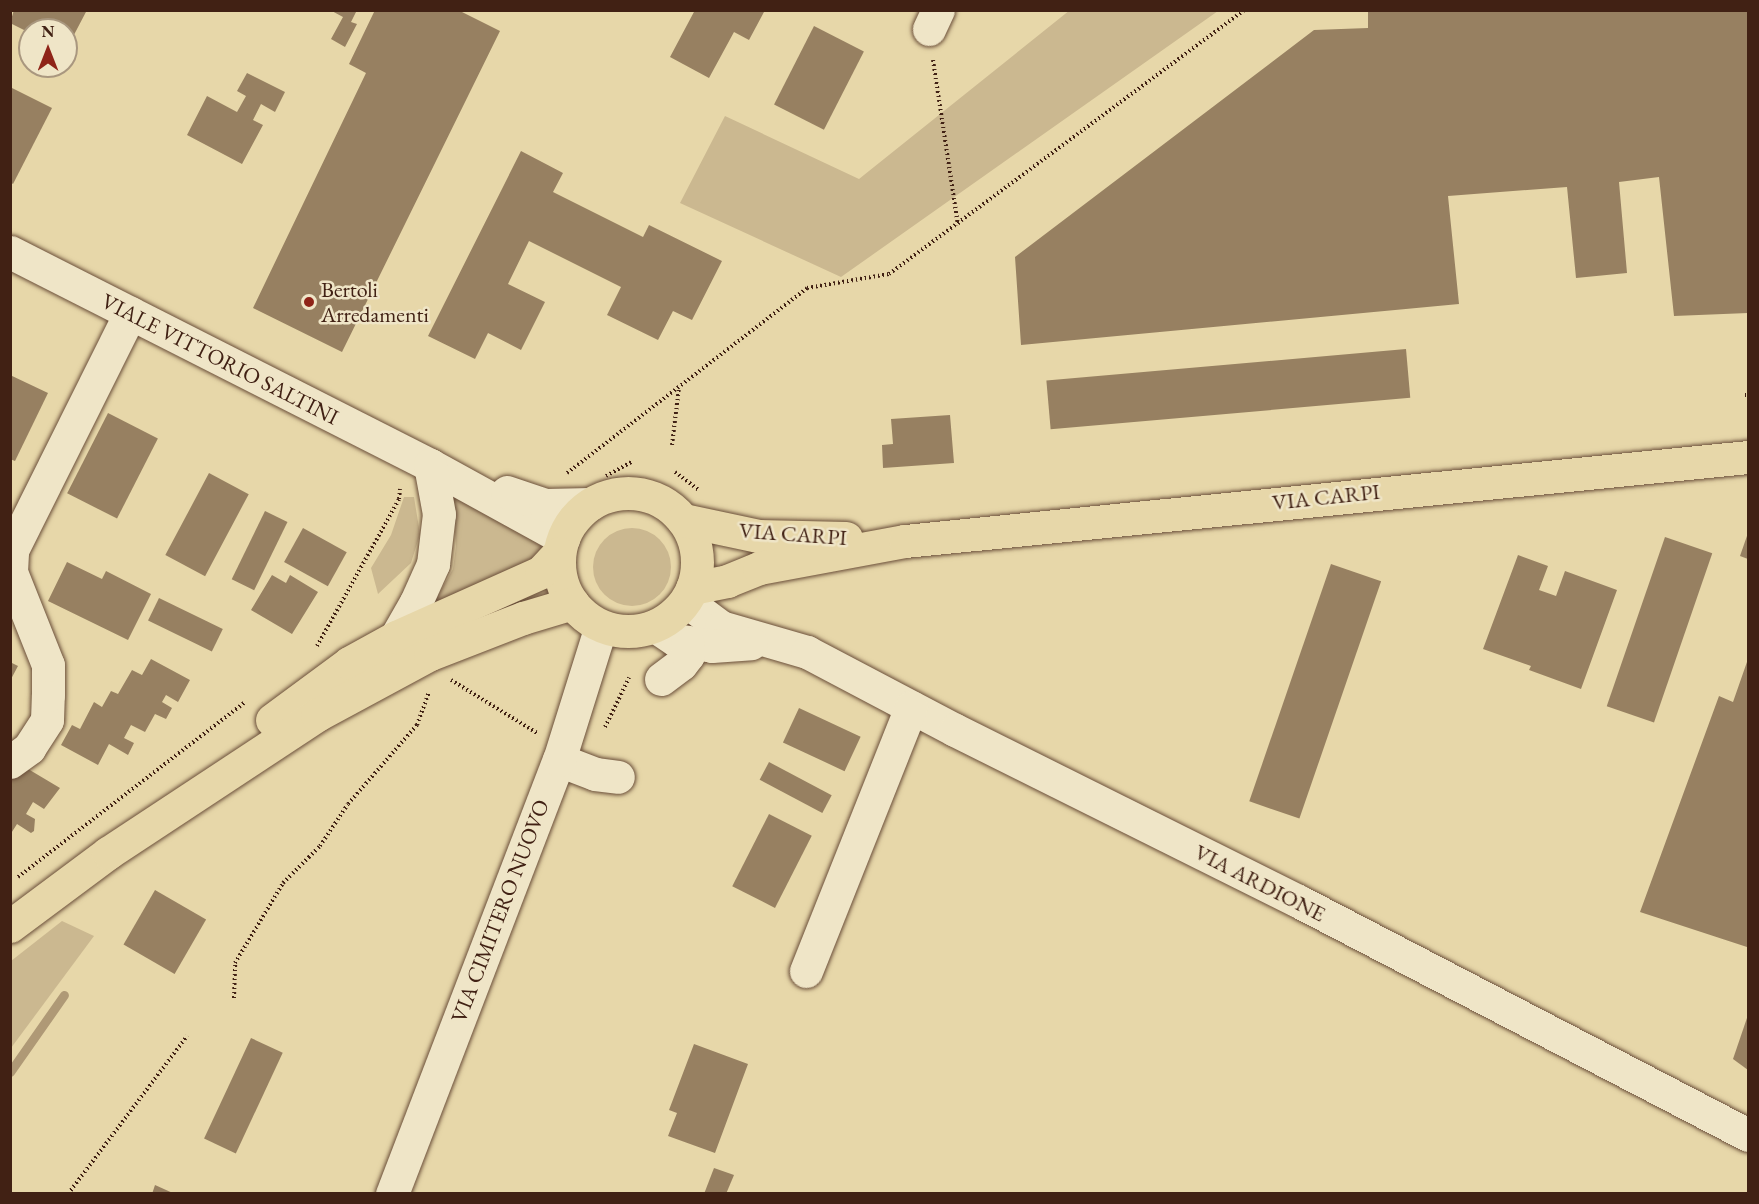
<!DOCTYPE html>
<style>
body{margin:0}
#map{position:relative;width:1759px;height:1204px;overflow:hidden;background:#e7d7a9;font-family:"EB Garamond",serif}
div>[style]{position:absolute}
.green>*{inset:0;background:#cbb890}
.round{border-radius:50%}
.stream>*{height:9px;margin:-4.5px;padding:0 4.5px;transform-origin:4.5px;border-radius:4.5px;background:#af9976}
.building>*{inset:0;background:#978061;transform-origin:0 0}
.path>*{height:4px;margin-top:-2px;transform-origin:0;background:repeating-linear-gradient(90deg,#412114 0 1.5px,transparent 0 4.5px)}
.roads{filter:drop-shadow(0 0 2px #6a4e39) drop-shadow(0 0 2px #6a4e39)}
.minor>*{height:33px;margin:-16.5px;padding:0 16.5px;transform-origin:16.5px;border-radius:16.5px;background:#efe5c7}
.major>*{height:33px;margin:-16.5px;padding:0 16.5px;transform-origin:16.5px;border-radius:16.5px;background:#e7d7a9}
.major>.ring{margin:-16.5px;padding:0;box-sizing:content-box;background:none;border:33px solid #e7d7a9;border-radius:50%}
.dots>*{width:16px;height:16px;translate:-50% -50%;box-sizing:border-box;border:3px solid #efe5c7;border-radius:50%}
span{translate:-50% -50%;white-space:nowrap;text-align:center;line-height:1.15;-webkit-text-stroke:5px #efe5c7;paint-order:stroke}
.poi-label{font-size:22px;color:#412114}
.left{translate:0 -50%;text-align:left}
.street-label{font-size:22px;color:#412114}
.frame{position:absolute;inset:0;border:12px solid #412114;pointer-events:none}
.north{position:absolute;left:18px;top:18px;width:60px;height:60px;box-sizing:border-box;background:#efe5c7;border:2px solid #a9977f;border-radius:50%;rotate:0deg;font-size:16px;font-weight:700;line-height:24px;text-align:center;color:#412114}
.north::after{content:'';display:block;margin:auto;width:21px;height:27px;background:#8f2418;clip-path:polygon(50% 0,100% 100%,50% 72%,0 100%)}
</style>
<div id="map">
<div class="green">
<div style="clip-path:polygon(1070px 10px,1218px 11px,841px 277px,680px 203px,725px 116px,859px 179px)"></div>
<div style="clip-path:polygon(445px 491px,541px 544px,541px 549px,529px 563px,432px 606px,453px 569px,456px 546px,454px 518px)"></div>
<div style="clip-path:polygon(404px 497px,414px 497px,420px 534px,411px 563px,378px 594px,371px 568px,391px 535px)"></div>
<div class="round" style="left:593px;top:528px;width:78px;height:78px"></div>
<div style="clip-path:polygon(62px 921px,94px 936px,11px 1048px,11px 961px)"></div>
</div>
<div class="stream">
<div style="left:10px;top:1072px;width:94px;rotate:-55deg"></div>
</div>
<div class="building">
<div style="clip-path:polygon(14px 10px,87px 10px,66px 50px,66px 30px,30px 30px,30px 33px,10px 23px)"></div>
<div style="clip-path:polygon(330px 10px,357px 10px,351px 22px,357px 24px,345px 47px,331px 39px,343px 17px)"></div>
<div style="clip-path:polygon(375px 10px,458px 10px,500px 31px,342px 352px,253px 308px,366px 73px,349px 64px)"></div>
<div style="clip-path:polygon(695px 10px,765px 10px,749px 40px,734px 32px,709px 78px,670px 57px)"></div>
<div style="clip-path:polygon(1368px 10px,1748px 10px,1748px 313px,1674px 316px,1659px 177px,1619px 182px,1627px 273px,1576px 278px,1567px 187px,1448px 196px,1459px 304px,1021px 345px,1015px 257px,1314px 30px,1368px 28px)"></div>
<div style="left:814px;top:26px;width:56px;height:88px;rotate:27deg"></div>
<div style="clip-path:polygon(247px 73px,285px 92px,275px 112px,261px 104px,253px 120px,263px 125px,242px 164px,187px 135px,207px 96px,237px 112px,246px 96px,237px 91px)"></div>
<div style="clip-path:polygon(10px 87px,52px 108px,13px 184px,10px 182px)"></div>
<div style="clip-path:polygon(521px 151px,563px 173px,553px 192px,643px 237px,649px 225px,722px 261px,692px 320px,673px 311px,658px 340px,607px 315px,621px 287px,529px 241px,508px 284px,545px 302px,521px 350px,488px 333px,475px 359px,428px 336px)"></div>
<div style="left:1406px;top:349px;width:49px;height:361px;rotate:85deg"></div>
<div style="clip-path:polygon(10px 375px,48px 393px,15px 461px,10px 459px)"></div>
<div style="left:108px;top:413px;width:56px;height:90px;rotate:27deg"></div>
<div style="clip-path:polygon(950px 415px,954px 463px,883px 468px,882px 445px,893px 444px,891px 419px)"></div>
<div style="left:209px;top:473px;width:45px;height:93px;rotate:28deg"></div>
<div style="left:265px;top:511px;width:25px;height:76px;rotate:26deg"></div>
<div style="left:303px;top:528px;width:50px;height:39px;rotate:29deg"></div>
<div style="clip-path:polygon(1748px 533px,1748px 559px,1740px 556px)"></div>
<div style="left:1665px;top:537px;width:50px;height:179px;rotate:19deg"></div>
<div style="clip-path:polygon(1518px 555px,1548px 566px,1539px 590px,1556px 596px,1565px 571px,1617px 590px,1581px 689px,1529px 670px,1531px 666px,1483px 649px)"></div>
<div style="clip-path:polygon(67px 562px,102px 579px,106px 571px,151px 594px,128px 640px,48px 601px)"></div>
<div style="left:1331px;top:564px;width:53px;height:251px;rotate:19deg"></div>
<div style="clip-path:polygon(272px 575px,286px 583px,290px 575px,318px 592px,292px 634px,251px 610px)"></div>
<div style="left:159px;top:598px;width:71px;height:25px;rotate:26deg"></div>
<div style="clip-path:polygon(151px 659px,190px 680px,178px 702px,166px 695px,162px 702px,172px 708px,166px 719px,155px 714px,145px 732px,131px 725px,124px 738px,134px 743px,128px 755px,109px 744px,98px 765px,61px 745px,72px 725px,80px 729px,94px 702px,102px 707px,111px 691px,118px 694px,132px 670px,142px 675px)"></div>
<div style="clip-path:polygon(1748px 659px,1748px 943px,1747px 947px,1640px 912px,1719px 696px,1733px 702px)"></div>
<div style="clip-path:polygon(10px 662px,18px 666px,10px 681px)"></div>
<div style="left:799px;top:708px;width:68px;height:38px;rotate:25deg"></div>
<div style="left:769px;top:762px;width:71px;height:20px;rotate:28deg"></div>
<div style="clip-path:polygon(18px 763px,60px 788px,44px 809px,33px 802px,26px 814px,35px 819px,34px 831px,31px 833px,17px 824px,10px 835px,10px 776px)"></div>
<div style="left:769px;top:814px;width:48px;height:81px;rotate:27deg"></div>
<div style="left:155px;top:890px;width:59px;height:63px;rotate:30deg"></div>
<div style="clip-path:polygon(1748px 1015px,1748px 1070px,1733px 1059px)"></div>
<div style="left:251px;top:1038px;width:35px;height:111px;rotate:25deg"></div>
<div style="clip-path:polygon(694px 1044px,748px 1064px,715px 1153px,668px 1136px,677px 1113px,669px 1110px)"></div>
<div style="clip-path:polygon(714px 1168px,734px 1175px,726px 1194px,704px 1194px)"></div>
<div style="clip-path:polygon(155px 1185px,175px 1194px,152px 1194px)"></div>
</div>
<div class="path">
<div style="left:933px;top:60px;width:167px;rotate:81.4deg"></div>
<div style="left:1745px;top:395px;width:3px"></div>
<div style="left:672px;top:445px;width:58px;rotate:-83.1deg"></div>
<div style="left:675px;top:472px;width:30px;rotate:37deg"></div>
<div style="left:567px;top:473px;width:303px;rotate:-37.6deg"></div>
<div style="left:807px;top:288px;width:83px;rotate:-9.7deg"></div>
<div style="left:889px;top:274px;width:442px;rotate:-36.6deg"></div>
<div style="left:606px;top:476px;width:31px;rotate:-29deg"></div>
<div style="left:317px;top:646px;width:168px;rotate:-60.8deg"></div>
<div style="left:399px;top:499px;width:10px;rotate:-84deg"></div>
<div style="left:451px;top:680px;width:101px;rotate:31.6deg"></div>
<div style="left:605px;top:727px;width:55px;rotate:-63.9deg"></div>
<div style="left:18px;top:877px;width:287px;rotate:-37.6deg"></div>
<div style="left:234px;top:998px;width:35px;rotate:-88deg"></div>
<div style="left:235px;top:963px;width:93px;rotate:-59deg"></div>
<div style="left:283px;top:883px;width:52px;rotate:-45deg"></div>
<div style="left:320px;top:846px;width:50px;rotate:-56.3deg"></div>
<div style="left:348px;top:804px;width:105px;rotate:-48.9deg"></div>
<div style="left:417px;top:725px;width:35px;rotate:-70deg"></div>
<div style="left:68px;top:1194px;width:198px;rotate:-53deg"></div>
</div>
<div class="roads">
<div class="minor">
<div style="left:929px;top:29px;width:21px;rotate:-65deg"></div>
<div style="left:10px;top:252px;width:471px;rotate:26.9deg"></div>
<div style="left:430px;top:465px;width:152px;rotate:28.8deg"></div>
<div style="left:507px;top:492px;width:40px;rotate:18.9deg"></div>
<div style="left:545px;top:505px;width:45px;rotate:-1.3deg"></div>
<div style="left:686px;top:601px;width:44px;rotate:36.6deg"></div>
<div style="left:721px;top:627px;width:90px;rotate:16.2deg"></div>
<div style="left:807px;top:652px;width:167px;rotate:27.8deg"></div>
<div style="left:955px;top:730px;width:383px;rotate:26.5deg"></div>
<div style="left:1298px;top:901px;width:507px;rotate:27.47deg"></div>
<div style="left:655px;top:626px;width:25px;rotate:34deg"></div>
<div style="left:676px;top:640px;width:36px;rotate:9deg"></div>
<div style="left:712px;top:646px;width:39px;rotate:-4deg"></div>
<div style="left:396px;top:637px;width:40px;rotate:-60.3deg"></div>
<div style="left:416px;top:602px;width:42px;rotate:-65.9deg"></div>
<div style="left:433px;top:564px;width:50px;rotate:-83.2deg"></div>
<div style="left:439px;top:514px;width:50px;rotate:-100.4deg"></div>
<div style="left:661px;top:679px;width:25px;rotate:-37deg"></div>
<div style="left:681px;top:664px;width:11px;rotate:-52deg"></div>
<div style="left:688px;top:655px;width:13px;rotate:-94deg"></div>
<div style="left:559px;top:760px;width:39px;rotate:21deg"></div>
<div style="left:595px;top:774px;width:23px;rotate:7deg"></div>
<div style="left:10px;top:762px;width:24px;rotate:-36deg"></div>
<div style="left:29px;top:748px;width:33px;rotate:-57deg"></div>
<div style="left:47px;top:720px;width:25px;rotate:-88deg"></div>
<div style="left:48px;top:695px;width:30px;rotate:-90deg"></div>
<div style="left:48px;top:665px;width:100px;rotate:-111.7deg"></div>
<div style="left:11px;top:572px;width:22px;rotate:-87deg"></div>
<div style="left:12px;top:550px;width:265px;rotate:-63.5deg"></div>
<div style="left:806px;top:971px;width:284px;rotate:-68.3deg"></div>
<div style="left:392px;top:1194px;width:465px;rotate:-69deg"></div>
<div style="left:559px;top:760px;width:140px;rotate:-72.6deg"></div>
</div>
<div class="major">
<div class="ring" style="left:559px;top:493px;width:105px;height:105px"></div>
<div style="left:683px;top:520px;width:77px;rotate:12deg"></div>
<div style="left:758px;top:536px;width:88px;rotate:1.3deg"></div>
<div style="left:692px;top:588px;width:36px;rotate:-11deg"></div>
<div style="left:727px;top:581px;width:35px;rotate:-22deg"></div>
<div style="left:759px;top:568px;width:148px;rotate:-10.5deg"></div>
<div style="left:905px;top:541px;width:847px;rotate:-5.69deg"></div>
<div style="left:272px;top:720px;width:96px;rotate:-36.5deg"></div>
<div style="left:349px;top:663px;width:54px;rotate:-29deg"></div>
<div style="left:396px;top:637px;width:159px;rotate:-24.1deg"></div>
<div style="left:541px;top:572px;width:26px;rotate:-47deg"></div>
<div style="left:10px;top:926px;width:122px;rotate:-36.7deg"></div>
<div style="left:108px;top:853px;width:250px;rotate:-33.4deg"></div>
<div style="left:317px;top:715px;width:128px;rotate:-28.4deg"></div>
<div style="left:430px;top:654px;width:100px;rotate:-21.2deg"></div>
<div style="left:523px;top:618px;width:52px;rotate:-16.7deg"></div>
</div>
</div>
<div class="dots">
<div style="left:309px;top:302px;background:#8f2418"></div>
</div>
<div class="poi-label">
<span class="left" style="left:321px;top:302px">Bertoli<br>Arredamenti</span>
</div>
<div class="street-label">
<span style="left:220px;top:359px;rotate:27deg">VIALE VITTORIO SALTINI</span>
<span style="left:1326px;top:497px;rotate:-6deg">VIA CARPI</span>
<span style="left:793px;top:534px;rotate:4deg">VIA CARPI</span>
<span style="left:1260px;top:883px;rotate:27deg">VIA ARDIONE</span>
<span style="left:500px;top:911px;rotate:-69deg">VIA CIMITERO NUOVO</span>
</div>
<div class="frame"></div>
<div class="north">N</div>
</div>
